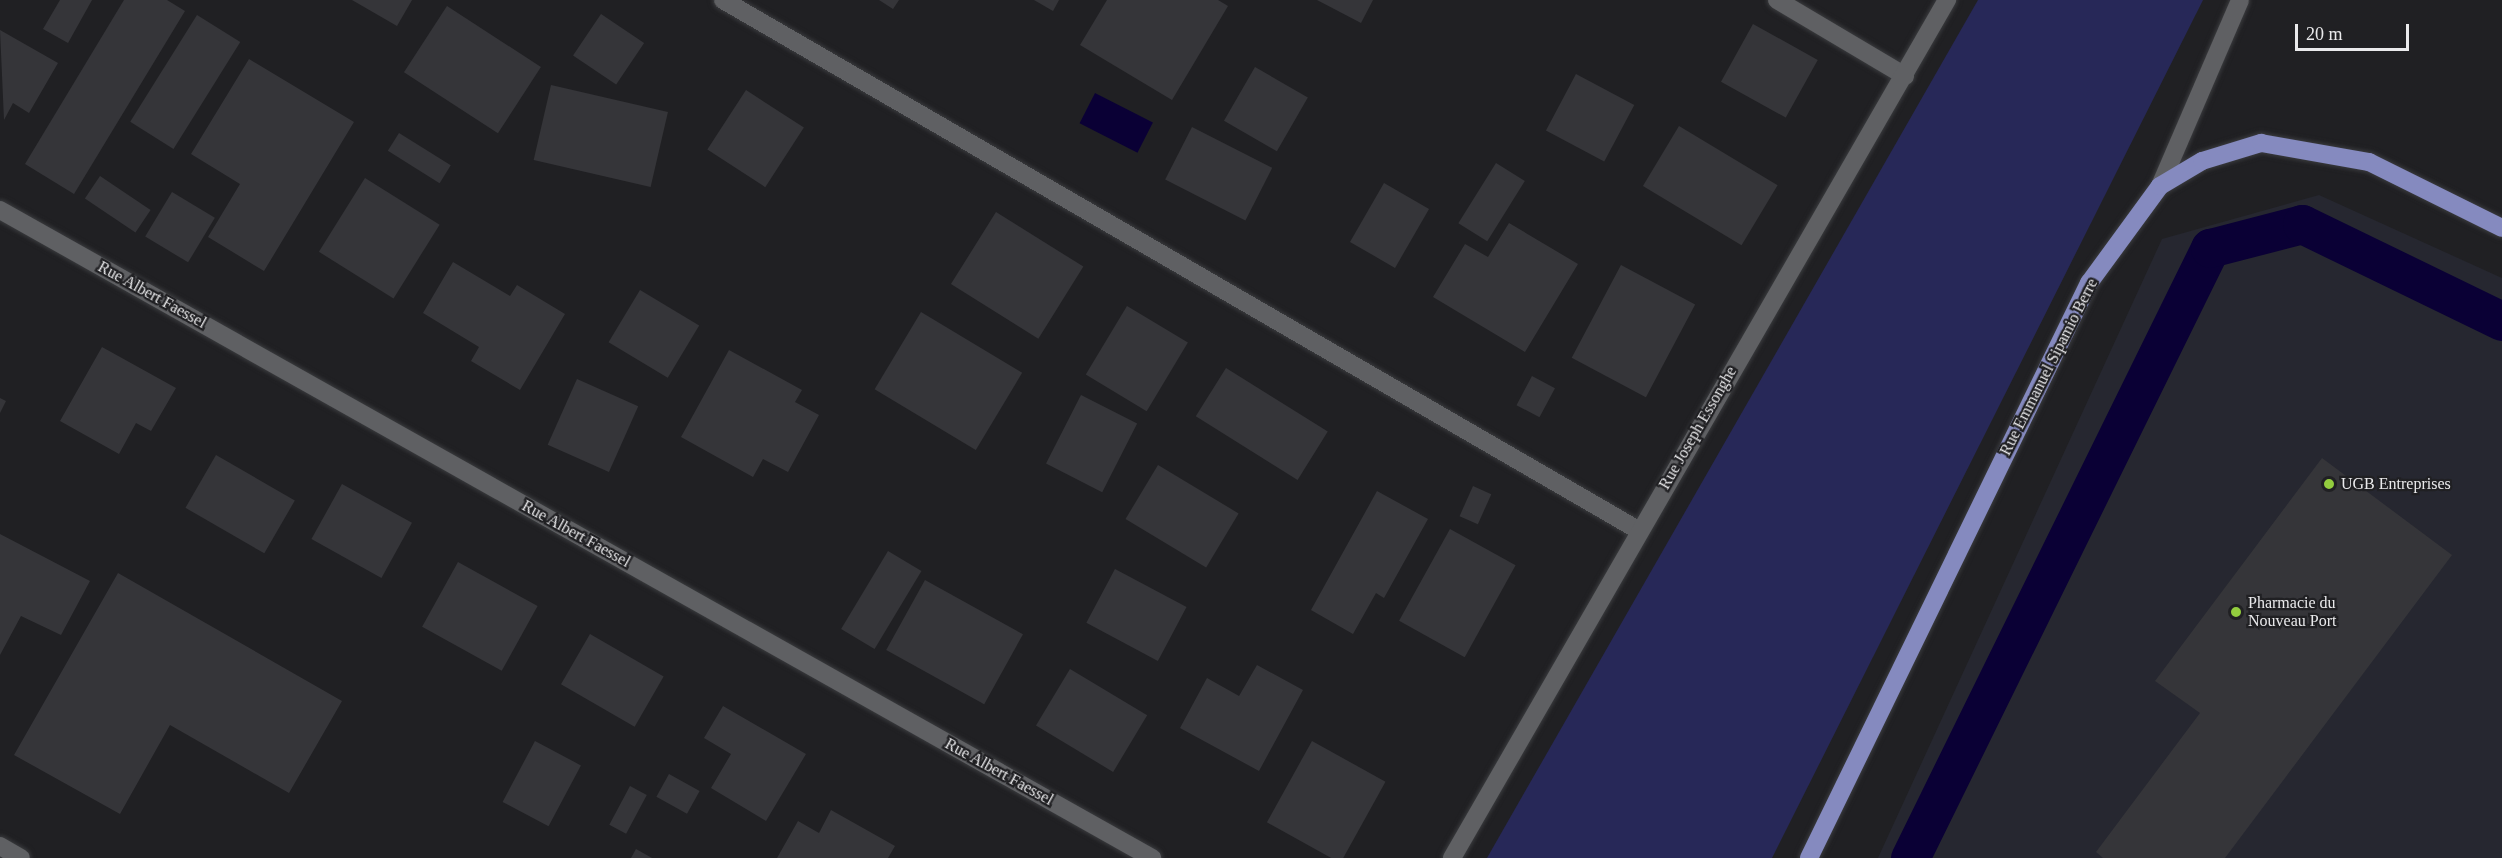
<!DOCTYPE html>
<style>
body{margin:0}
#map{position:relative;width:2502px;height:858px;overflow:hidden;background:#202023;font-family:Georgia,serif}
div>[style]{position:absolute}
.built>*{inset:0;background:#262730}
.green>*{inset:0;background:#272858}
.water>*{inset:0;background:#0a0035;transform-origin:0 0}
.canal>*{height:39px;margin:-19.5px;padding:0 19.5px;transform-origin:19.5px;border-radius:19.5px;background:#0a0035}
.building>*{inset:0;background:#353539;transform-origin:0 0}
.roads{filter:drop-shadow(0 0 2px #3a3b3e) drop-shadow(0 0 2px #3a3b3e)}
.minor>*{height:18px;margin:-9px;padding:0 9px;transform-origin:9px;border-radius:9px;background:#5f6063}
.major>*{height:18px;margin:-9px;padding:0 9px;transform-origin:9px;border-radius:9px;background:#858abf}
.dots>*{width:16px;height:16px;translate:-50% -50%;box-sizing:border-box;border:3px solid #202023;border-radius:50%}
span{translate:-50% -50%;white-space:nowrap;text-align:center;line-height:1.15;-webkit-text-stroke:4.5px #202023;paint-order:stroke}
.street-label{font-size:16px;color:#eaeaec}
.poi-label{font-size:16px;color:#eaeaec}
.left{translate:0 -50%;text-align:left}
.scale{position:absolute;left:2295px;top:24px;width:114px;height:27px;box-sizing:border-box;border:3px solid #eaeaec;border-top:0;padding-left:8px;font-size:18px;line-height:21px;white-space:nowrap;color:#eaeaec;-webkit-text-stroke:4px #202023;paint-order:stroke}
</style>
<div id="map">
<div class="built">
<div style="clip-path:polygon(2319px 195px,2502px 278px,2502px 858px,1878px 858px,2162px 239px)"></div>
</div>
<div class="green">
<div style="clip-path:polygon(1978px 0,2203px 0,1772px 858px,1487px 858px)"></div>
</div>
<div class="water">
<div style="left:1095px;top:93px;width:65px;height:34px;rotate:27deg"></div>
</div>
<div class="canal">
<div style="left:1910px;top:858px;width:680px;rotate:-63.81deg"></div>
<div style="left:2210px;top:248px;width:95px;rotate:-14.6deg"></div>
<div style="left:2302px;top:224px;width:222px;rotate:25.9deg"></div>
</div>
<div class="building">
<div style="clip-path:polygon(60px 0,92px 0,68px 43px,43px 29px)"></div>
<div style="clip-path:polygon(124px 0,167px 0,185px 11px,74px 194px,25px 164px)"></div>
<div style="clip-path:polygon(352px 0,412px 0,397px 26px)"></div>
<div style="clip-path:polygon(879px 0,899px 0,893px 9px)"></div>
<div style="clip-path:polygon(1034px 0,1059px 0,1053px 11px)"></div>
<div style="clip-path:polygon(1107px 0,1218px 0,1228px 6px,1172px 100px,1080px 45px)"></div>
<div style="clip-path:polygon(1317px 0,1373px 0,1361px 23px)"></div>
<div style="left:447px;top:6px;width:112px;height:79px;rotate:33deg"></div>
<div style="left:601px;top:14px;width:52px;height:50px;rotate:34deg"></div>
<div style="left:197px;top:15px;width:51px;height:126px;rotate:32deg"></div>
<div style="left:1753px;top:24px;width:74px;height:66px;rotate:29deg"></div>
<div style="clip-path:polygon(0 30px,58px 63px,29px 113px,13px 103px,4px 120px)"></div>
<div style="clip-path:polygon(249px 59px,354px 122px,264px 271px,208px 237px,240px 184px,191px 154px)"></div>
<div style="left:1255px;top:67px;width:61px;height:62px;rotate:30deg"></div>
<div style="left:1576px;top:74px;width:66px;height:64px;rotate:28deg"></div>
<div style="left:551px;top:85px;width:120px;height:77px;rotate:13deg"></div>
<div style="left:746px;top:90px;width:69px;height:71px;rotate:33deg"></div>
<div style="left:1679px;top:126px;width:115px;height:70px;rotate:31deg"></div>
<div style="left:1192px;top:127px;width:90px;height:59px;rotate:27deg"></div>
<div style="left:399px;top:133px;width:61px;height:21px;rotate:32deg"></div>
<div style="left:1496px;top:163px;width:34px;height:71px;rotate:32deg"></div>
<div style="left:100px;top:176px;width:61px;height:27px;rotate:34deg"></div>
<div style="left:365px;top:178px;width:88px;height:87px;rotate:32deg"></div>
<div style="left:1384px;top:183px;width:52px;height:68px;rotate:30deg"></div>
<div style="left:172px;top:192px;width:50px;height:52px;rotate:31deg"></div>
<div style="left:996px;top:212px;width:103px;height:85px;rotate:32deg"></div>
<div style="clip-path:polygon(1509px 223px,1578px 264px,1525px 352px,1433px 297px,1465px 244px,1488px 257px)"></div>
<div style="clip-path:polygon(453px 262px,510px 296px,517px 285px,565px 314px,520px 390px,471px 361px,479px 347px,423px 313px)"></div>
<div style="left:1621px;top:265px;width:84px;height:105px;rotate:28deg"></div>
<div style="left:640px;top:290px;width:69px;height:61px;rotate:31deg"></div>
<div style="left:1127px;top:306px;width:71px;height:80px;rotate:31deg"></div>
<div style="left:921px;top:312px;width:118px;height:90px;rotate:31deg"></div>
<div style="clip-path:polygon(102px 347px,176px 388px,151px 431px,136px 423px,119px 454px,60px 421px)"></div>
<div style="clip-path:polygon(729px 350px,802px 390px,795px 402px,819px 415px,788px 472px,763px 459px,753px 477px,681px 437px)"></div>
<div style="left:1226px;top:368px;width:120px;height:57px;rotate:32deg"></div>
<div style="left:1532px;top:376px;width:26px;height:33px;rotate:28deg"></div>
<div style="left:577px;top:379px;width:67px;height:72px;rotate:24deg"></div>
<div style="left:1081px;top:395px;width:63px;height:77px;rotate:27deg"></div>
<div style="clip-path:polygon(0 398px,6px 401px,0 413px)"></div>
<div style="left:216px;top:455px;width:91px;height:61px;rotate:30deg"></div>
<div style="clip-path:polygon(2322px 458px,2452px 555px,2225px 858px,2103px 858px,2096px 852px,2200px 713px,2155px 681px)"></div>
<div style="left:1158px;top:465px;width:94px;height:63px;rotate:31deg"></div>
<div style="left:342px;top:484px;width:80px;height:63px;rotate:29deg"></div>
<div style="left:1473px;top:486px;width:20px;height:33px;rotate:24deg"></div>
<div style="clip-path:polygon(1377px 491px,1428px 519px,1384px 598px,1376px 593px,1353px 634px,1311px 610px)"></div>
<div style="left:1450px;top:529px;width:75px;height:105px;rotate:29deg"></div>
<div style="clip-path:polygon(0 534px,90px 581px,61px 635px,21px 616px,0 655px)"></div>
<div style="left:888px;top:551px;width:39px;height:91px;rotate:31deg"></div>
<div style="left:458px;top:562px;width:91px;height:74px;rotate:29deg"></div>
<div style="left:1115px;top:569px;width:81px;height:61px;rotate:28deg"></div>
<div style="clip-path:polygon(118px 573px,342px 701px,289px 793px,170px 725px,120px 814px,14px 755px)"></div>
<div style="left:925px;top:580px;width:112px;height:80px;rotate:29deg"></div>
<div style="left:590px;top:634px;width:85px;height:58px;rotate:30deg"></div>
<div style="clip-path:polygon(1257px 665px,1303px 690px,1259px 771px,1180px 728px,1207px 678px,1239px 696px)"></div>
<div style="left:1070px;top:669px;width:90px;height:66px;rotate:31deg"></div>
<div style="clip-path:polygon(723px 706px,806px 754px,766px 821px,711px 788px,731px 754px,704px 738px)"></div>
<div style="left:535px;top:741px;width:52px;height:69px;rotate:28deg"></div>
<div style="left:1312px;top:741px;width:84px;height:93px;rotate:29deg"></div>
<div style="left:669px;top:774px;width:35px;height:26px;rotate:29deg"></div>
<div style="left:630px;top:786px;width:19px;height:44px;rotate:28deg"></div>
<div style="clip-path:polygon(831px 810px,895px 846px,888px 858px,777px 858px,798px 821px,819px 833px)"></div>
<div style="clip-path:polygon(636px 849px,652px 858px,631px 858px)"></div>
</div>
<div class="roads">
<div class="minor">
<div style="left:723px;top:0;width:1057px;rotate:30.08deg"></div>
<div style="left:1777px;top:0;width:149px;rotate:30.7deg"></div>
<div style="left:2160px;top:186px;width:202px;rotate:-66.7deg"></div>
<div style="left:0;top:210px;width:1322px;rotate:29.36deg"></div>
<div style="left:0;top:846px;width:24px;rotate:30deg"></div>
<div style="left:1452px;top:858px;width:991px;rotate:-60.02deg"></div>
</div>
<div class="major">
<div style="left:1809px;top:858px;width:640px;rotate:-64.04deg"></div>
<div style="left:2089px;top:283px;width:120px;rotate:-53.8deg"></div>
<div style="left:2160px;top:186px;width:49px;rotate:-30.8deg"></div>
<div style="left:2202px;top:161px;width:62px;rotate:-17deg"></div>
<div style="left:2261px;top:143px;width:110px;rotate:10deg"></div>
<div style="left:2369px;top:162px;width:148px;rotate:26.4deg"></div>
</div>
</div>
<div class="dots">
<div style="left:2329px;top:484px;background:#93cd3e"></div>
<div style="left:2236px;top:612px;background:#93cd3e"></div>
</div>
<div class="street-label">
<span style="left:152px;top:295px;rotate:29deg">Rue Albert Faessel</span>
<span style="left:2049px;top:367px;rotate:-63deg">Rue Emmanuel Sipamio Berre</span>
<span style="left:1698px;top:428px;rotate:-60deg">Rue Joseph Essonghe</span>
<span style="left:576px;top:534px;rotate:29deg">Rue Albert Faessel</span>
<span style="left:999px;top:772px;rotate:29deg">Rue Albert Faessel</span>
</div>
<div class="poi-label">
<span class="left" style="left:2341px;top:484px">UGB Entreprises</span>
<span class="left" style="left:2248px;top:612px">Pharmacie du<br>Nouveau Port</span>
</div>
<div class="scale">20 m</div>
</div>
